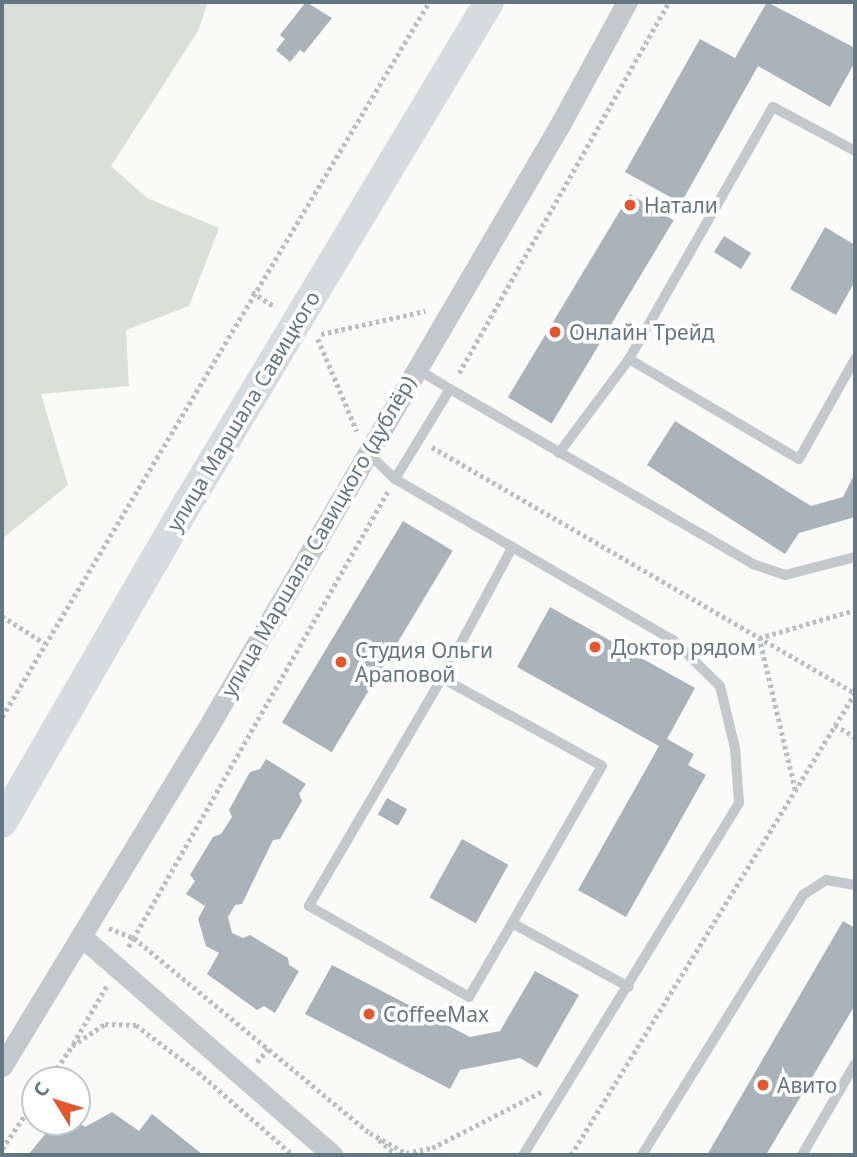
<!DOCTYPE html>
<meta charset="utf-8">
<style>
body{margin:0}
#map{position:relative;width:857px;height:1157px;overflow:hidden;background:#fafaf8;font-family:"Noto Sans",sans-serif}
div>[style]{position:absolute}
.green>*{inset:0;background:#dadfd7}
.building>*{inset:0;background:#aab3b9;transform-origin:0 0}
.path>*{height:4.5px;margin-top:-2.25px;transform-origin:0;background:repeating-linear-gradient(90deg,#bbbfc2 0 3.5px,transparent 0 7px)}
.lane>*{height:10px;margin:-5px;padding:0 5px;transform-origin:5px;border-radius:5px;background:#c3c8cc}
.street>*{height:21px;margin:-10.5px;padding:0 10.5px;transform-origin:10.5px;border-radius:10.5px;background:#c3c8cc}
.secondary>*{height:30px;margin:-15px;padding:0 15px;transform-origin:15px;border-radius:15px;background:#d6dbdf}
.dots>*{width:19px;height:19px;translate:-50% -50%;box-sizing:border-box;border:4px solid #fff;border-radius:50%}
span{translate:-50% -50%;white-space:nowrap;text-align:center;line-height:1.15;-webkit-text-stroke:7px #fff;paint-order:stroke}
.poi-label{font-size:21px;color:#657683}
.left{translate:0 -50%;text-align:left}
.street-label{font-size:21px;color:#657683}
.frame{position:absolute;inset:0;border:4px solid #657683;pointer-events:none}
.north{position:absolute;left:21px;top:1066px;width:70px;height:70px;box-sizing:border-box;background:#fff;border:2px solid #c1c8cd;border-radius:50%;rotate:308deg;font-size:19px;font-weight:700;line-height:28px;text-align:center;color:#657683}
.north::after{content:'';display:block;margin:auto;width:24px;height:32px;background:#e4572e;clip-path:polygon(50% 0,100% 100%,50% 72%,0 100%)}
</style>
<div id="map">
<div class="green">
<div style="clip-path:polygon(2px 2px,208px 2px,198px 31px,111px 166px,147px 198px,219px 228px,189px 306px,126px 330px,129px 386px,41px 394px,68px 485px,2px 539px)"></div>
</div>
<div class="building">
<div style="clip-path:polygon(306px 2px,332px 18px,304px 53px,300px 50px,290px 62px,276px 50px,285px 39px,280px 35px)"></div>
<div style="clip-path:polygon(767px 2px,855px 48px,855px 62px,830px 107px,758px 66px,681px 203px,625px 172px,700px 39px,735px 58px)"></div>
<div style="left:630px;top:194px;width:51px;height:237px;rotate:31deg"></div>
<div style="clip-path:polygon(825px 227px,855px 245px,855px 281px,836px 315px,790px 289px)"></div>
<div style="left:724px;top:236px;width:32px;height:19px;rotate:32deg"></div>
<div style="clip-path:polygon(675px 421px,811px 506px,843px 497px,855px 473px,855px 517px,799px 533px,785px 554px,647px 465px)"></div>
<div style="left:403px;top:521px;width:58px;height:235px;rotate:31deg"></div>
<div style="clip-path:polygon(550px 607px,695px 688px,667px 739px,694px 754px,688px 765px,706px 775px,626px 917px,578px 890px,659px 746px,517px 667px)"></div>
<div style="clip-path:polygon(266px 759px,306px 784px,299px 794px,302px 801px,280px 839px,273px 840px,242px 904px,235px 905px,228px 917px,232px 933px,243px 938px,250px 935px,288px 958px,289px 965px,299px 971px,275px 1013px,264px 1006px,257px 1010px,207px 974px,219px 953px,206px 946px,198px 919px,205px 906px,186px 894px,195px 881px,190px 875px,213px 837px,221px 834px,232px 817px,229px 810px,250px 772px,260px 769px)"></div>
<div style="left:387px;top:798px;width:23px;height:19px;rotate:29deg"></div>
<div style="left:462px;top:839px;width:53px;height:67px;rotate:29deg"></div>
<div style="clip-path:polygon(843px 921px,855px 928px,855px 1005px,766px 1155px,707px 1155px)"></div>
<div style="clip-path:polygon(332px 965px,470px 1037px,500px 1031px,535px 971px,579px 995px,537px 1068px,520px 1058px,460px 1070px,450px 1089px,305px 1014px)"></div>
<div style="clip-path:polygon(112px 1112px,139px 1131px,152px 1114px,203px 1155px,28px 1155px,55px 1122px,78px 1122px,85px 1127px)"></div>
</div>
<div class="path">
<div style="left:252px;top:292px;width:27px;rotate:33deg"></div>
<div style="left:321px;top:334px;width:107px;rotate:-12.5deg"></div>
<div style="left:318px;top:339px;width:100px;rotate:67deg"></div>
<div style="left:459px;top:373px;width:426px;rotate:-60.5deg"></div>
<div style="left:432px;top:447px;width:489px;rotate:30.2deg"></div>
<div style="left:388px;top:492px;width:513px;rotate:119.66deg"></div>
<div style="left:134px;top:938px;width:306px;rotate:39.6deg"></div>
<div style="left:370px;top:1133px;width:41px;rotate:29.1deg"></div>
<div style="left:406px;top:1153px;width:26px;rotate:-11deg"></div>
<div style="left:432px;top:1148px;width:123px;rotate:-27.2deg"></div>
<div style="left:2px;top:616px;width:50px;rotate:32.7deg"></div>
<div style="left:2px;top:717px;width:833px;rotate:-59.15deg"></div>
<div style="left:835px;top:725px;width:23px;rotate:31deg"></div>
<div style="left:795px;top:790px;width:156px;rotate:-103.3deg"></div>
<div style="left:759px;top:638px;width:100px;rotate:-16.3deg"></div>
<div style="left:109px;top:928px;width:27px;rotate:22deg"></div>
<div style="left:134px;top:938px;width:14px;rotate:120deg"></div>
<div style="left:73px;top:1044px;width:68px;rotate:-60deg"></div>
<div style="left:257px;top:1062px;width:17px;rotate:-50deg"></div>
<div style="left:49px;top:1080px;width:41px;rotate:-55.9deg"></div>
<div style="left:72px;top:1046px;width:40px;rotate:-34deg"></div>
<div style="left:105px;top:1024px;width:31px;rotate:2deg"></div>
<div style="left:136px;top:1025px;width:78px;rotate:37.2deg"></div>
<div style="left:198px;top:1072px;width:126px;rotate:41.1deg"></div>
<div style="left:379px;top:1140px;width:23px;rotate:40deg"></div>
<div style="left:2px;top:1149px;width:59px;rotate:-56deg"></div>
<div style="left:571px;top:1155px;width:542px;rotate:-58.42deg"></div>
</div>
<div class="lane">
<div style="left:629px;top:359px;width:197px;rotate:30.5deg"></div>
<div style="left:799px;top:459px;width:115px;rotate:-60.8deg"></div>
<div style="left:450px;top:389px;width:350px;rotate:30deg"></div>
<div style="left:753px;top:564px;width:34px;rotate:19deg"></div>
<div style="left:785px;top:575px;width:72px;rotate:-14.4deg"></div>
<div style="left:367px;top:452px;width:39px;rotate:44deg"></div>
<div style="left:395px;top:479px;width:105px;rotate:-58.6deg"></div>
<div style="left:450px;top:389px;width:41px;rotate:-149deg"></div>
<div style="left:559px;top:453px;width:117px;rotate:-53.3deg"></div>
<div style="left:629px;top:359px;width:290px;rotate:-60.3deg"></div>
<div style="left:773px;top:107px;width:93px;rotate:28.2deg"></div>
<div style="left:395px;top:479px;width:321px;rotate:30.1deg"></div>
<div style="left:673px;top:640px;width:66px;rotate:44.4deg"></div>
<div style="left:720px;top:686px;width:64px;rotate:76.4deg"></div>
<div style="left:735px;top:748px;width:55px;rotate:85.8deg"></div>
<div style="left:739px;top:803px;width:413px;rotate:121.5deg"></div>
<div style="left:442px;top:678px;width:148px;rotate:-61.7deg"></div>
<div style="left:512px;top:923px;width:181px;rotate:-60.2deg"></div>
<div style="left:602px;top:766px;width:183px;rotate:-151.2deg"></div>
<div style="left:442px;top:678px;width:264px;rotate:120.3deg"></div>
<div style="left:309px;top:906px;width:184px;rotate:29.6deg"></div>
<div style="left:469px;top:997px;width:86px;rotate:-59.8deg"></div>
<div style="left:512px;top:923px;width:133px;rotate:28.7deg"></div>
<div style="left:642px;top:1155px;width:306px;rotate:-58.2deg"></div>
<div style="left:803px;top:895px;width:27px;rotate:-33deg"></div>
<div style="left:826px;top:880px;width:29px;rotate:10deg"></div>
<div style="left:802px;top:1155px;width:105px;rotate:-59.8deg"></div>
</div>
<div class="street">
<div style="left:82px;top:937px;width:332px;rotate:41deg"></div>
<div style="left:2px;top:1066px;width:389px;rotate:-58.7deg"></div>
<div style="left:204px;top:734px;width:710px;rotate:-59.71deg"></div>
<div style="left:562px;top:121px;width:136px;rotate:-61.4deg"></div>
</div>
<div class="secondary">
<div style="left:2px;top:823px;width:372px;rotate:-59.9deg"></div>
<div style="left:189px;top:501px;width:582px;rotate:-58.99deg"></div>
</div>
<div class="dots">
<div style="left:630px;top:205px;background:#e4572e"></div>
<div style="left:555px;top:332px;background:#e4572e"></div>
<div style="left:595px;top:647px;background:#e4572e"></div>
<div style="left:341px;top:662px;background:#e4572e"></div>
<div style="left:369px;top:1014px;background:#e4572e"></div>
<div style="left:763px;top:1085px;background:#e4572e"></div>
</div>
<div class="poi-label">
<span class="left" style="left:644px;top:205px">Натали</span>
<span class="left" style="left:569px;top:332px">Онлайн Трейд</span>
<span class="left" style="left:611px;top:647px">Доктор рядом</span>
<span class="left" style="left:355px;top:662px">Студия Ольги<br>Араповой</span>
<span class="left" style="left:383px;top:1014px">CoffeeMax</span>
<span class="left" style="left:777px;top:1085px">Авито</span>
</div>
<div class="street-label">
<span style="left:243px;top:411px;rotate:-59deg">улица Маршала Савицкого</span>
<span style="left:318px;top:536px;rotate:-60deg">улица Маршала Савицкого (дублёр)</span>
</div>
<div class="frame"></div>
<div class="north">С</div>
</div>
